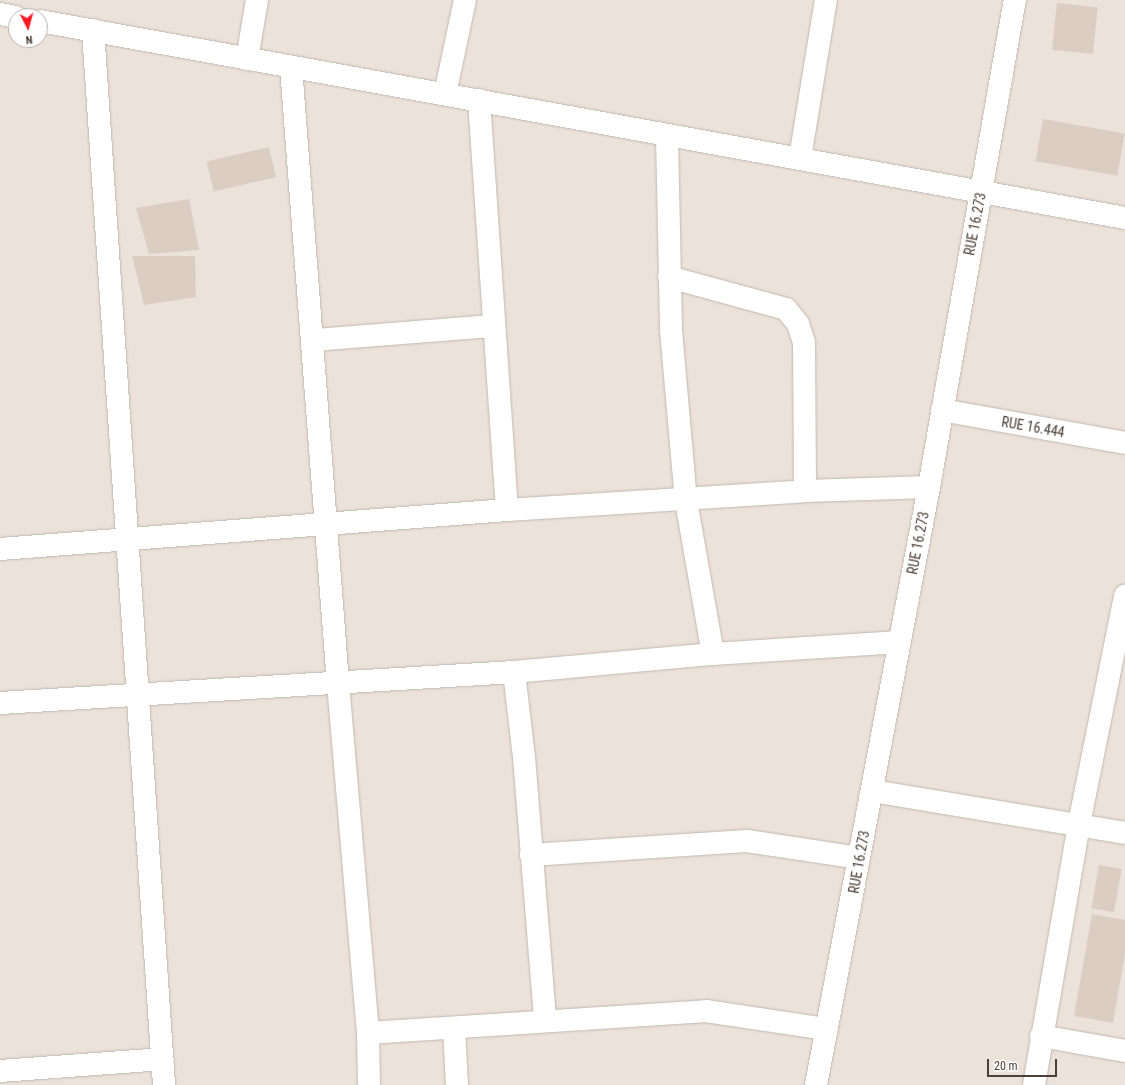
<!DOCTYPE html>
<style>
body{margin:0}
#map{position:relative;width:1125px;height:1085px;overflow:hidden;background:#f6f1eb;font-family:"Roboto Condensed",sans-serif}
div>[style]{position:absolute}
.residential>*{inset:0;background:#ebe2d9}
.building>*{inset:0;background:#dccdc3;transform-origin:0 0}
.roads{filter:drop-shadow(0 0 1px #c3b7ad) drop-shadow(0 0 1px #c3b7ad)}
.minor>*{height:22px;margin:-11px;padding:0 11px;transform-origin:11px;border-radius:11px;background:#fff}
span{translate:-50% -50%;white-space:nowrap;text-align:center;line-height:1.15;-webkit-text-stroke:3.5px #fff;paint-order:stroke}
.street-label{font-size:14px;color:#4c4038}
.north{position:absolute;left:8px;top:8px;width:40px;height:40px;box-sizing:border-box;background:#fff;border:1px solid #b7b3af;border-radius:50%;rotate:174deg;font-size:11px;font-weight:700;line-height:16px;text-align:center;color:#4c4038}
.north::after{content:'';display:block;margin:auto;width:14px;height:18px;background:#ff1a23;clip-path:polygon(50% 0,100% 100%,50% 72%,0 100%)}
.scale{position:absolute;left:987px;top:1059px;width:70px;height:18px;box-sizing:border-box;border:2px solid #4c4038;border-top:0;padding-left:5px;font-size:12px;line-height:14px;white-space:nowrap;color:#4c4038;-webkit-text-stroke:3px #fff;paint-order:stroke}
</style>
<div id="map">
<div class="residential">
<div style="clip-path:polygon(evenodd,0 0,1125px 0,1125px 1085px,0 1085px,0 0,16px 16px,40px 16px,40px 40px,16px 40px,16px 16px)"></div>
</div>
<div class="building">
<div style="left:1057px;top:3px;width:41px;height:47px;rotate:6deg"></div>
<div style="left:1043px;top:119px;width:83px;height:43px;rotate:10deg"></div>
<div style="left:269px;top:147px;width:31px;height:64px;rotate:77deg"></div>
<div style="clip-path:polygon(189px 199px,199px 250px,149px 254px,136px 208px)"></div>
<div style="clip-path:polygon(132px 256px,195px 256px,196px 297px,144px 305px)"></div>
<div style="left:1099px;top:865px;width:23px;height:44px;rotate:10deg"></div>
<div style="clip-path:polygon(1092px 914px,1125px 920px,1125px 953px,1113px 1023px,1074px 1016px)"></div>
</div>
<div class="roads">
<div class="minor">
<div style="left:0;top:14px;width:16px;rotate:11deg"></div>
<div style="left:40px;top:21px;width:1103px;rotate:10.29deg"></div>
<div style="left:93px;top:30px;width:1057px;rotate:86.15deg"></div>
<div style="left:247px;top:59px;width:60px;rotate:-80.4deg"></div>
<div style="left:291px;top:67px;width:618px;rotate:85.64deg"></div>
<div style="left:338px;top:683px;width:351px;rotate:85.1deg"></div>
<div style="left:368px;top:1033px;width:52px;rotate:88.9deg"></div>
<div style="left:445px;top:94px;width:96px;rotate:-78deg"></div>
<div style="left:479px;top:100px;width:411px;rotate:86.1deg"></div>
<div style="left:667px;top:136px;width:194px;rotate:88.8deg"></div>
<div style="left:671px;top:330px;width:172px;rotate:85deg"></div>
<div style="left:686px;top:501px;width:155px;rotate:80deg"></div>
<div style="left:800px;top:158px;width:160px;rotate:-80.7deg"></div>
<div style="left:669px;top:277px;width:121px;rotate:15.3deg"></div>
<div style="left:786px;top:309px;width:19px;rotate:51deg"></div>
<div style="left:798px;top:324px;width:20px;rotate:72deg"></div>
<div style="left:804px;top:343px;width:148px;rotate:89.6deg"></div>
<div style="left:314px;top:340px;width:180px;rotate:-4.5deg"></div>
<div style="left:942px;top:410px;width:186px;rotate:10.2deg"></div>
<div style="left:0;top:549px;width:508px;rotate:-4.4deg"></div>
<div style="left:507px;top:510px;width:299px;rotate:-3.6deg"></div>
<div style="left:805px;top:491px;width:124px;rotate:-1.8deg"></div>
<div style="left:514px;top:672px;width:86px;rotate:83.3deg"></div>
<div style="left:524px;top:757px;width:264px;rotate:85.4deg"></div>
<div style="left:0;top:703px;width:515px;rotate:-3.45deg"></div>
<div style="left:514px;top:672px;width:200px;rotate:-5.2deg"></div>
<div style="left:713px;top:654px;width:187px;rotate:-3.7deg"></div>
<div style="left:872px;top:791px;width:256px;rotate:9.4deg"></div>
<div style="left:531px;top:855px;width:216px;rotate:-3.7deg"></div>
<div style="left:747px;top:841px;width:113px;rotate:8.6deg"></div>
<div style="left:454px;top:1028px;width:57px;rotate:87deg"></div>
<div style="left:368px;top:1033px;width:339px;rotate:-3.7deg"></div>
<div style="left:706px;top:1011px;width:122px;rotate:8.5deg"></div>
<div style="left:1041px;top:1036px;width:85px;rotate:10.1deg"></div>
<div style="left:0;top:1071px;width:163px;rotate:-4.2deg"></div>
<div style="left:816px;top:1085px;width:609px;rotate:-79.3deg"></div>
<div style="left:929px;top:487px;width:495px;rotate:-80deg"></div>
<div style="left:1034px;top:1085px;width:265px;rotate:-80.2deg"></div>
<div style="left:1079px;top:824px;width:233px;rotate:-78.6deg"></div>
</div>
</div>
<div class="street-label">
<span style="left:975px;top:224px;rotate:-79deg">RUE 16.273</span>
<span style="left:1033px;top:427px;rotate:10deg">RUE 16.444</span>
<span style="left:918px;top:543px;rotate:-79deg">RUE 16.273</span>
<span style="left:859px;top:862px;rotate:-80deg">RUE 16.273</span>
</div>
<div class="north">N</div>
<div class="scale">20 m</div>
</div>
